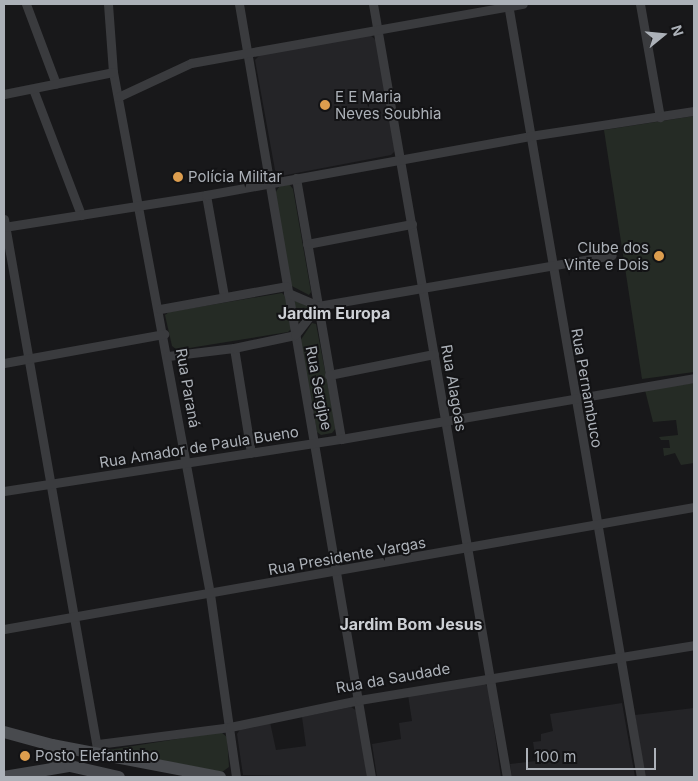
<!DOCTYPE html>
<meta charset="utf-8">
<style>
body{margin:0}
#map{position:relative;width:698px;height:781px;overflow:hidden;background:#18181a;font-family:Inter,sans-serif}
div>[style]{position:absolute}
.built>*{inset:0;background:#242427}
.green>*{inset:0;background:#252b25}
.street>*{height:9px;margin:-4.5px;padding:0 4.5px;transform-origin:4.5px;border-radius:4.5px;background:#3a3b3e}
.secondary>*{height:12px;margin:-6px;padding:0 6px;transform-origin:6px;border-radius:6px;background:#484a4e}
.dots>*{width:14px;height:14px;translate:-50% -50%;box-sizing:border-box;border:2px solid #131315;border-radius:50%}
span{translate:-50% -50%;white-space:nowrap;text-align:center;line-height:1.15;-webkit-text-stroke:4px #131315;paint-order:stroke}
.poi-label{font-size:15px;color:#acb1b8}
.left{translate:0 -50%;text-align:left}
.right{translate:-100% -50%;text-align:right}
.street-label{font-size:15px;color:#acb1b8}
.neighbourhood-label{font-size:16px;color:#cccfd4;font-weight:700}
.frame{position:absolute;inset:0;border:5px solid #acb1b8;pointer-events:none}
.north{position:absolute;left:638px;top:10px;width:50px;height:50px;-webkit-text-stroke:4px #131315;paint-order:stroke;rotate:73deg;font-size:14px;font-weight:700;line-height:20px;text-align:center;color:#acb1b8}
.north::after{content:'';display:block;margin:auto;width:18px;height:22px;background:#acb1b8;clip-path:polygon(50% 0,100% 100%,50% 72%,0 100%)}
.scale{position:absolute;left:526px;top:748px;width:130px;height:22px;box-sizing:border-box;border:2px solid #acb1b8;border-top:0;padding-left:6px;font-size:15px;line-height:18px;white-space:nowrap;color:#acb1b8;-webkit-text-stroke:4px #131315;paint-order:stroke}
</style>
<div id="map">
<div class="built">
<div style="clip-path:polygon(370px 35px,376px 40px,395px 151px,391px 155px,281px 176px,275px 170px,255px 60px,261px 54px)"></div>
<div style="clip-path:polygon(484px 683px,488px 687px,501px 777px,377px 777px,372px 744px,401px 739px,399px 723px,412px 721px,408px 695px)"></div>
<div style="clip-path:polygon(622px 703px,635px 777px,512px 777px,510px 764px,536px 761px,533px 742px,541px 741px,541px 734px,553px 731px,550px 714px)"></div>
<div style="clip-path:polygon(351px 707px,357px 711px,367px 777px,243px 775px,237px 734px,241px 728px,270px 722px,276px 750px,306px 746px,302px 717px)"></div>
<div style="clip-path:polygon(694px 708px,694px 777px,645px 777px,635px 715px)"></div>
</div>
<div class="green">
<div style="clip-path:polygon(694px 116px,694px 372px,642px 379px,604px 130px)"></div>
<div style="clip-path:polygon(289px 184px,293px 189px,311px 292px,309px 295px,290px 285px,275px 193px,279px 187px)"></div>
<div style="clip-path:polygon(282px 293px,285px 296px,291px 329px,288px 332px,177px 350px,172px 346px,165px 315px,169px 312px)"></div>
<div style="clip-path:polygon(294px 300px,311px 308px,299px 322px,296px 322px)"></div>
<div style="clip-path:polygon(312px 323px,316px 324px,336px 428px,332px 433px,321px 435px,317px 432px,300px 341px)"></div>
<div style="clip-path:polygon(694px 383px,694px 463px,681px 465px,675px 453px,664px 456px,663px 448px,670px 448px,669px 440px,661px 440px,659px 437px,678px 435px,676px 420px,653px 422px,645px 390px)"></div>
<div style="clip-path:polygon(221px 732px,227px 737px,229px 767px,222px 772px,108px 750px)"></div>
</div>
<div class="street">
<div style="left:26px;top:4px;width:85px;rotate:69.4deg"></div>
<div style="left:108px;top:4px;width:68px;rotate:85.8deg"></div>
<div style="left:113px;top:72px;width:531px;rotate:79.47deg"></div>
<div style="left:210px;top:594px;width:185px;rotate:81.9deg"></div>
<div style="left:239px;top:4px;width:784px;rotate:80.31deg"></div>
<div style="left:373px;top:4px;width:785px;rotate:80.17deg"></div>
<div style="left:508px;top:4px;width:784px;rotate:80.24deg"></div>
<div style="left:640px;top:4px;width:115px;rotate:80deg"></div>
<div style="left:33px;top:89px;width:135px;rotate:69.1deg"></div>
<div style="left:4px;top:94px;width:111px;rotate:-11.4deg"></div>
<div style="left:118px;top:97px;width:81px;rotate:-25deg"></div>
<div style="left:191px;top:63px;width:337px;rotate:-10.1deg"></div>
<div style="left:296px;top:178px;width:265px;rotate:80.2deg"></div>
<div style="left:206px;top:195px;width:103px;rotate:79.9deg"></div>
<div style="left:4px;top:219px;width:537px;rotate:80.03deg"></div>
<div style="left:4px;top:227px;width:205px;rotate:-9deg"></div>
<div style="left:206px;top:195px;width:329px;rotate:-10.3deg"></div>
<div style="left:530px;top:136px;width:166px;rotate:-8.7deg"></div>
<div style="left:307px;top:244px;width:107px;rotate:-10.8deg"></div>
<div style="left:288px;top:293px;width:33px;rotate:23deg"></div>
<div style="left:318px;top:306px;width:298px;rotate:-9.8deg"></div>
<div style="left:160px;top:309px;width:128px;rotate:-10.3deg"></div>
<div style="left:234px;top:348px;width:106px;rotate:80.8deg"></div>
<div style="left:168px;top:356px;width:66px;rotate:-6.9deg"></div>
<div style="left:234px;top:348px;width:62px;rotate:-12deg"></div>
<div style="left:295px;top:335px;width:37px;rotate:-52deg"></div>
<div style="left:4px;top:363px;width:163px;rotate:-10.3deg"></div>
<div style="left:329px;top:375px;width:107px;rotate:-11.3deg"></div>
<div style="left:4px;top:491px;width:341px;rotate:-8.8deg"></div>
<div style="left:341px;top:439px;width:358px;rotate:-9.8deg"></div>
<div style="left:4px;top:629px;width:701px;rotate:-10.03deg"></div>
<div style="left:98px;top:744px;width:133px;rotate:-7.3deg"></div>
<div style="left:230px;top:727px;width:132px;rotate:-11.8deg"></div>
<div style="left:359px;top:700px;width:339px;rotate:-9.3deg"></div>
<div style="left:52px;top:745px;width:24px;rotate:85deg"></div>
</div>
<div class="secondary">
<div style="left:4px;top:732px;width:50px;rotate:15.2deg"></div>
<div style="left:52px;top:745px;width:171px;rotate:10.8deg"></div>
<div style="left:4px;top:777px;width:67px;rotate:-9.5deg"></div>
<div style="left:70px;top:766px;width:50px;rotate:12.7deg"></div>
</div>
<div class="dots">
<div style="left:325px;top:105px;background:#dc9d4e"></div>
<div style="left:178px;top:177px;background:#dc9d4e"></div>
<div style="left:659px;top:256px;background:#dc9d4e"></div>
<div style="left:25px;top:756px;background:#dc9d4e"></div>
</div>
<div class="poi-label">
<span class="left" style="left:335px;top:105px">E E Maria<br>Neves Soubhia</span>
<span class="left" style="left:188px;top:177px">Polícia Militar</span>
<span class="right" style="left:649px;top:256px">Clube dos<br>Vinte e Dois</span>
<span class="left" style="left:35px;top:756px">Posto Elefantinho</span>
</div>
<div class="street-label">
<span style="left:188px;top:388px;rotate:80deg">Rua Paraná</span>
<span style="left:319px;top:388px;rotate:79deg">Rua Sergipe</span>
<span style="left:454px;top:388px;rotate:80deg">Rua Alagoas</span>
<span style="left:587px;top:388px;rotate:80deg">Rua Pernambuco</span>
<span style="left:199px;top:447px;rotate:-9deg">Rua Amador de Paula Bueno</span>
<span style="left:347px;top:556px;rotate:-10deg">Rua Presidente Vargas</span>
<span style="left:393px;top:678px;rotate:-10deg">Rua da Saudade</span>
</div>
<div class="neighbourhood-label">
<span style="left:334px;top:313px">Jardim Europa</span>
<span style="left:411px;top:624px">Jardim Bom Jesus</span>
</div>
<div class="frame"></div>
<div class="north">N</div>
<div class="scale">100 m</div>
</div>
